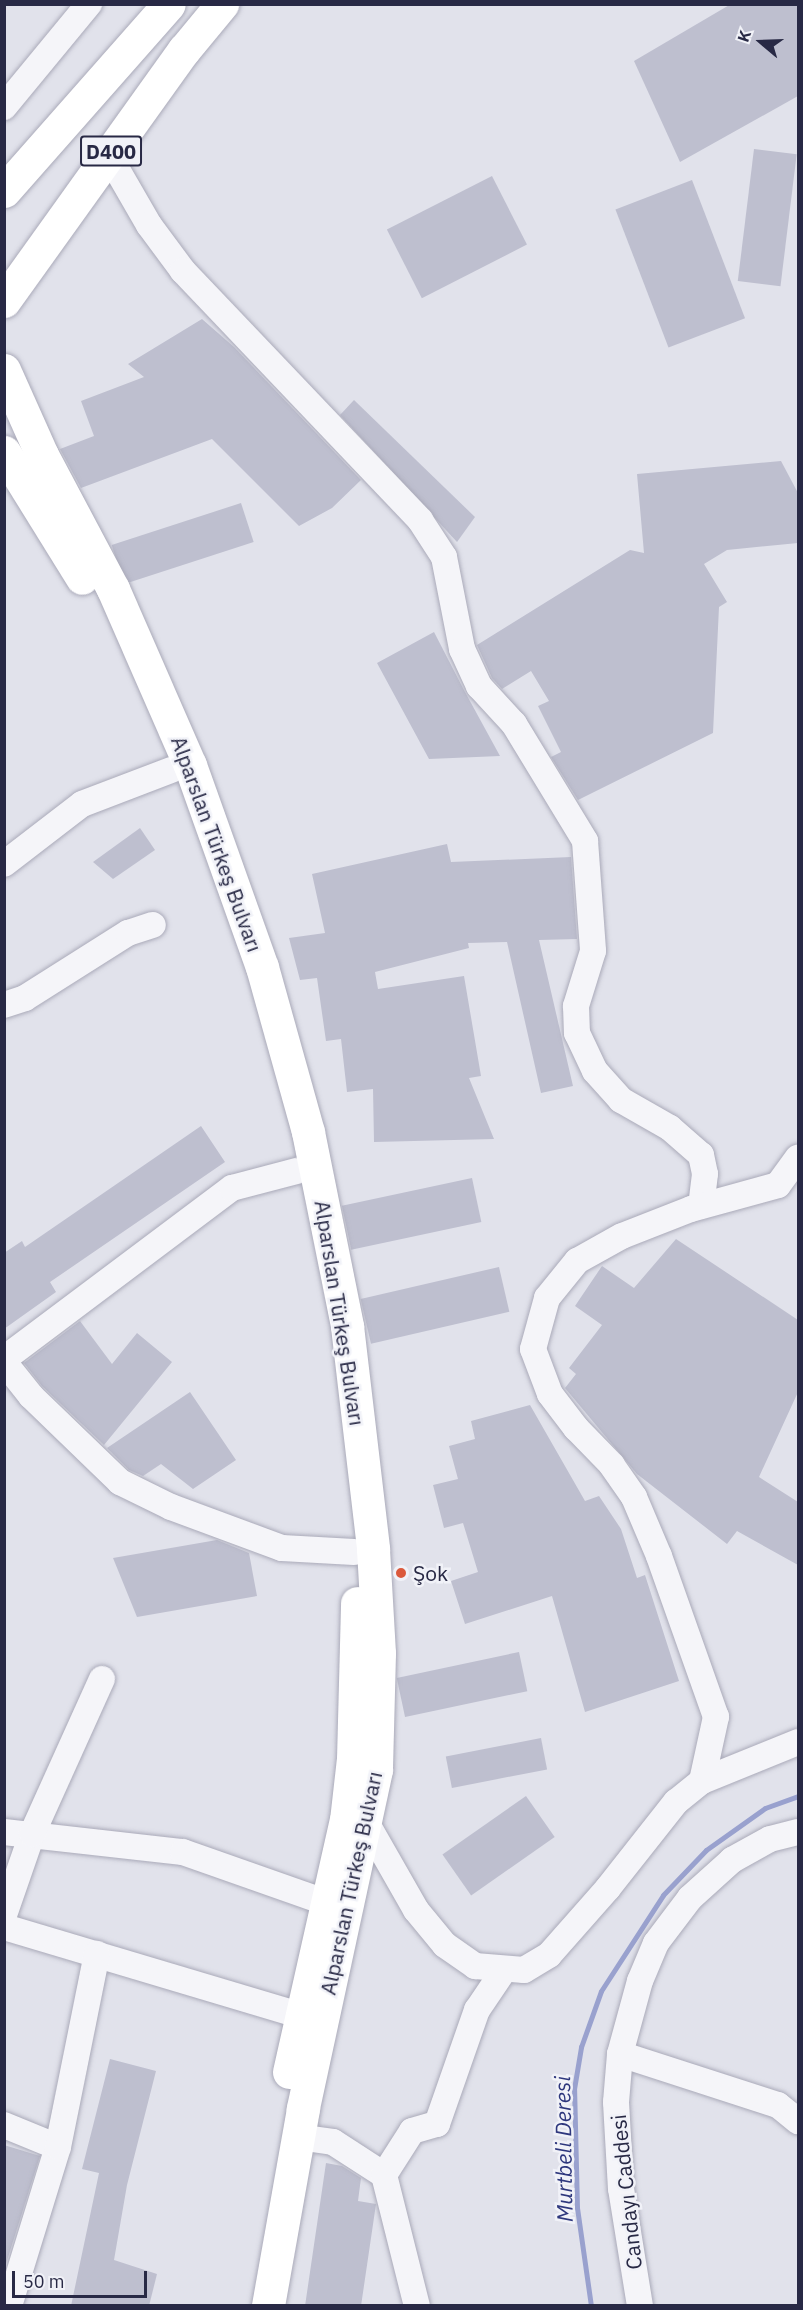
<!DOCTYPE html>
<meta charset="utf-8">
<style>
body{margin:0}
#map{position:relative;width:803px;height:2310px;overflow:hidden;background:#e1e2eb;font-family:"IBM Plex Sans",sans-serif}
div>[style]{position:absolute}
.stream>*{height:5px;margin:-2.5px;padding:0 2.5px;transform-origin:2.5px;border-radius:2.5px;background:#99a1ce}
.building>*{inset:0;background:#bebfcf;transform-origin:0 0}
.roads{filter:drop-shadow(0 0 2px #aaaab9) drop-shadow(0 0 2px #aaaab9)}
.minor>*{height:26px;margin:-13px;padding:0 13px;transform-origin:13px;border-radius:13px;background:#f5f5f9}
.major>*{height:33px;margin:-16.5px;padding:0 16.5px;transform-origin:16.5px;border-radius:16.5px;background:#fff}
.highway>*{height:33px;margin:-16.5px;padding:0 16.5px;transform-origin:16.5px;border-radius:16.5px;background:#fff}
.dots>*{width:16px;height:16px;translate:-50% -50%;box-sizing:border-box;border:3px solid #f1f2f8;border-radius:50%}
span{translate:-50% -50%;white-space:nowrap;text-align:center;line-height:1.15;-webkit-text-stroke:5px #f1f2f8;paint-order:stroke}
.shield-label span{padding:2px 4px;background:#f1f2f8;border:2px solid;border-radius:4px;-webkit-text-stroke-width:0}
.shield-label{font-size:20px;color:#282945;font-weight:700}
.street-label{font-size:21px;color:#282945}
.poi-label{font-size:21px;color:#282945}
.left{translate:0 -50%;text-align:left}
.water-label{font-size:22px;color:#2e377d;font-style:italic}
.frame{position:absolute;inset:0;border:6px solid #282945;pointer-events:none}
.north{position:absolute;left:731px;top:12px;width:60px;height:60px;-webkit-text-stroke:4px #f1f2f8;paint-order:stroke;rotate:289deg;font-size:16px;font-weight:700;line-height:24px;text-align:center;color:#282945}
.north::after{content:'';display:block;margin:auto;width:21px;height:27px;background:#282945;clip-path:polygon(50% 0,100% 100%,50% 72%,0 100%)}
.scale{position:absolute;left:12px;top:2271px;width:135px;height:27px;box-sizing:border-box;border:3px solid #282945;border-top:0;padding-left:8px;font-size:18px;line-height:21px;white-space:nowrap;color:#282945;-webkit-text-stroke:4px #f1f2f8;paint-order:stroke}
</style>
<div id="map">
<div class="stream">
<div style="left:591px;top:2306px;width:99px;rotate:-98.1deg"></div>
<div style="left:577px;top:2208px;width:119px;rotate:-91.4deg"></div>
<div style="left:574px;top:2089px;width:43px;rotate:-80.5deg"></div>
<div style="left:581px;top:2047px;width:59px;rotate:-70.3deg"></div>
<div style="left:601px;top:1991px;width:114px;rotate:-57.1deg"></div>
<div style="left:663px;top:1895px;width:62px;rotate:-46.3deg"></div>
<div style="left:706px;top:1850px;width:72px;rotate:-35.4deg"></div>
<div style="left:765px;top:1808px;width:35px;rotate:-20deg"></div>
</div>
<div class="building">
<div style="clip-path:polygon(731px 4px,798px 4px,798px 96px,680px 162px,634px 61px)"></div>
<div style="left:754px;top:149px;width:43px;height:133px;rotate:7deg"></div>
<div style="left:492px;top:176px;width:77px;height:118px;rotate:63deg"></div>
<div style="left:692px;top:180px;width:148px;height:82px;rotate:69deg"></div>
<div style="clip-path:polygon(202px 319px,234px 347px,361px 480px,332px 508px,299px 526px,212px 439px,81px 488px,60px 449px,94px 436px,81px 401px,144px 377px,128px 364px)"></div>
<div style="clip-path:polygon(354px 400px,475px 517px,457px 542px,340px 415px)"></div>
<div style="clip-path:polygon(781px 461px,798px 493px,798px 543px,727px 550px,704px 564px,727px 602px,719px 607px,713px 733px,578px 800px,551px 757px,561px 752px,538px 706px,549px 701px,531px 671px,502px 689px,492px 678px,477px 645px,630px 550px,644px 553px,637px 474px)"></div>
<div style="left:241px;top:503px;width:41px;height:136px;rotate:72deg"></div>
<div style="clip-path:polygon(434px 632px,465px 692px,500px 756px,429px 759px,377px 663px)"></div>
<div style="clip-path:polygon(140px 828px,155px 850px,113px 879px,93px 862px)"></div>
<div style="clip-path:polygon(447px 844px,451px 862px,571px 857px,577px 939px,539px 940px,573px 1086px,541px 1093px,507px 942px,468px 943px,469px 948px,375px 972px,378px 989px,464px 976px,481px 1076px,469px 1078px,494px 1139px,374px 1142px,373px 1089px,347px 1092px,341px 1039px,326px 1041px,317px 978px,300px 980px,289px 938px,325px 933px,312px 874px)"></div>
<div style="clip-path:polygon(201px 1126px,225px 1162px,50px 1282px,56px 1292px,4px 1329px,4px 1253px,22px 1241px,25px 1247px)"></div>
<div style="left:472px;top:1178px;width:45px;height:133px;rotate:78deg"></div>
<div style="clip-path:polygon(676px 1239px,798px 1320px,798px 1392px,759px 1477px,798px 1502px,798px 1565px,737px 1531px,727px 1544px,637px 1474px,565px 1388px,576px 1374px,569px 1368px,602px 1325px,575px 1306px,602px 1266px,634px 1288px)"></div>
<div style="left:499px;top:1267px;width:46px;height:142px;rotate:77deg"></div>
<div style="clip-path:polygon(80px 1321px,112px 1364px,137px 1333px,172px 1362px,104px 1445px,42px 1386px,24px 1363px)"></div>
<div style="clip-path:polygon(190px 1392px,236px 1460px,193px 1489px,161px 1464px,143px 1476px,129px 1470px,107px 1448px)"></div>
<div style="clip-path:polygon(530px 1405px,585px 1501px,599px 1496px,621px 1529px,637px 1578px,645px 1575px,679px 1681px,585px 1712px,552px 1596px,465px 1624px,451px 1581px,478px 1572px,463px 1523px,444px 1528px,433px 1485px,458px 1479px,449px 1446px,475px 1439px,471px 1421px)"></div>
<div style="clip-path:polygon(217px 1540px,249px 1553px,257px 1596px,137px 1617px,113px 1558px)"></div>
<div style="left:519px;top:1652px;width:40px;height:125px;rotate:78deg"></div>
<div style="left:541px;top:1738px;width:32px;height:97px;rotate:79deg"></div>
<div style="left:526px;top:1796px;width:50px;height:102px;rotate:55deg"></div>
<div style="clip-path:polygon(110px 2059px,156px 2071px,127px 2185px,114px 2260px,157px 2274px,149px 2306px,71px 2306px,99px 2173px,82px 2169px)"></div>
<div style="clip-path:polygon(4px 2145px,40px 2156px,4px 2270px)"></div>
<div style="clip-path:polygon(326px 2163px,342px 2166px,361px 2178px,358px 2201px,376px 2204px,361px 2306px,305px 2306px)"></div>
</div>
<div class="roads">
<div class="minor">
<div style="left:4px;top:107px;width:134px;rotate:-50.5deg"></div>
<div style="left:108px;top:154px;width:82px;rotate:60deg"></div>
<div style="left:149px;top:225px;width:57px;rotate:53.5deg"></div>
<div style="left:183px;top:271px;width:344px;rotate:46.4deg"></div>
<div style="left:420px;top:520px;width:44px;rotate:57deg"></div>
<div style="left:444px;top:557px;width:94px;rotate:78.9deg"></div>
<div style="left:462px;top:649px;width:41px;rotate:65.3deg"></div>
<div style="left:479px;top:686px;width:52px;rotate:47.4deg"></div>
<div style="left:514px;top:724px;width:137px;rotate:58.7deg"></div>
<div style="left:585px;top:841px;width:110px;rotate:85.8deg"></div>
<div style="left:593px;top:951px;width:58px;rotate:107.2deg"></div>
<div style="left:576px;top:1006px;width:27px;rotate:88deg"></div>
<div style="left:577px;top:1033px;width:42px;rotate:64.7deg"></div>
<div style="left:595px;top:1071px;width:39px;rotate:48deg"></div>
<div style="left:621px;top:1100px;width:56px;rotate:29.7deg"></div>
<div style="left:670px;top:1128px;width:41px;rotate:41.1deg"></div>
<div style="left:701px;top:1155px;width:19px;rotate:78deg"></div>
<div style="left:705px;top:1174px;width:32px;rotate:97deg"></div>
<div style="left:4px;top:864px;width:98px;rotate:-37.6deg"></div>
<div style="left:82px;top:804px;width:95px;rotate:-20.9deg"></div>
<div style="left:4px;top:1005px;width:22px;rotate:-18deg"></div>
<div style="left:25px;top:998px;width:122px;rotate:-32.3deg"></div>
<div style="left:128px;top:933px;width:26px;rotate:-18deg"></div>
<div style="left:4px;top:1359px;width:285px;rotate:-36.9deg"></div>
<div style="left:232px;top:1188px;width:67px;rotate:-14.7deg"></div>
<div style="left:4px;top:1362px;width:43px;rotate:51.5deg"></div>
<div style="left:31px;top:1396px;width:124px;rotate:44deg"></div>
<div style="left:120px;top:1482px;width:57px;rotate:26.1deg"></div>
<div style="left:171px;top:1507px;width:118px;rotate:20.3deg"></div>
<div style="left:282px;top:1548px;width:72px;rotate:3.2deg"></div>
<div style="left:702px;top:1781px;width:104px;rotate:-22.1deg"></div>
<div style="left:367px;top:1824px;width:99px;rotate:60.3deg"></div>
<div style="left:416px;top:1910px;width:45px;rotate:50.4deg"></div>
<div style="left:445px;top:1945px;width:37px;rotate:35deg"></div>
<div style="left:475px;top:1966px;width:49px;rotate:4.7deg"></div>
<div style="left:524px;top:1970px;width:29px;rotate:-31deg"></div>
<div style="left:549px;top:1955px;width:89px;rotate:-48.6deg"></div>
<div style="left:608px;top:1888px;width:110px;rotate:-51.7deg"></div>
<div style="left:676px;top:1802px;width:33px;rotate:-39deg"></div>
<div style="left:702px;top:1781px;width:66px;rotate:-77.7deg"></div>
<div style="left:716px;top:1717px;width:171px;rotate:-109.5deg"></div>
<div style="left:659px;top:1556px;width:64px;rotate:-113deg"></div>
<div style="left:634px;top:1497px;width:39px;rotate:-125deg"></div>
<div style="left:612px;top:1465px;width:52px;rotate:-134.2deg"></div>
<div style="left:576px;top:1428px;width:43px;rotate:-127.4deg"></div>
<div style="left:550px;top:1394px;width:48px;rotate:-110.7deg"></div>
<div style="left:533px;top:1349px;width:53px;rotate:-74.6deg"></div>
<div style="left:547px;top:1298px;width:48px;rotate:-51deg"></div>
<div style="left:577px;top:1261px;width:51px;rotate:-29.1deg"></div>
<div style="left:622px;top:1236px;width:74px;rotate:-21.4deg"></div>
<div style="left:691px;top:1209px;width:90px;rotate:-15.4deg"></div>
<div style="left:778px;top:1185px;width:34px;rotate:-54deg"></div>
<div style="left:4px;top:1832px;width:180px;rotate:6.4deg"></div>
<div style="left:183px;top:1852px;width:151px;rotate:19.4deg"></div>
<div style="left:4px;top:1915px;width:86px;rotate:-70.9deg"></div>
<div style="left:32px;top:1834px;width:170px;rotate:-65.7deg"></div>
<div style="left:4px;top:1927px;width:309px;rotate:16.6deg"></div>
<div style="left:620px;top:2054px;width:166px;rotate:17.9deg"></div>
<div style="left:778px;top:2105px;width:26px;rotate:39deg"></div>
<div style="left:4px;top:2125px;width:58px;rotate:22.2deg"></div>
<div style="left:298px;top:2137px;width:35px;rotate:8deg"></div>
<div style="left:333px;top:2142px;width:61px;rotate:32.9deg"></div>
<div style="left:384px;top:2175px;width:135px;rotate:75.9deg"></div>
<div style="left:384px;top:2175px;width:52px;rotate:-57.5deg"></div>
<div style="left:412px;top:2131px;width:26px;rotate:-16deg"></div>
<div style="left:437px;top:2124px;width:121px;rotate:-70.7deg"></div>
<div style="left:477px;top:2010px;width:48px;rotate:-56deg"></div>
<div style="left:9px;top:2306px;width:166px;rotate:-72.9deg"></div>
<div style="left:58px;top:2147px;width:197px;rotate:-78.6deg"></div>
<div style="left:640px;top:2306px;width:119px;rotate:-99.2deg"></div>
<div style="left:621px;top:2189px;width:87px;rotate:-93.3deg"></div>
<div style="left:616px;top:2102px;width:48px;rotate:-85.2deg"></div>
<div style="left:620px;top:2054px;width:76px;rotate:-74.7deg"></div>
<div style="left:640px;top:1981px;width:41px;rotate:-67.2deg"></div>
<div style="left:656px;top:1943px;width:56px;rotate:-52.9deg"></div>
<div style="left:690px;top:1898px;width:57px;rotate:-42.1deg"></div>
<div style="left:732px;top:1860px;width:43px;rotate:-28.9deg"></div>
<div style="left:770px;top:1839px;width:29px;rotate:-14deg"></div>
</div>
<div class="major">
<div style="left:4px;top:370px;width:93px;rotate:65.9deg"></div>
<div style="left:42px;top:455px;width:152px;rotate:62.1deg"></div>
<div style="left:113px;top:589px;width:192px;rotate:66.4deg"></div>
<div style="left:190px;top:765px;width:214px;rotate:70.4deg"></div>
<div style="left:262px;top:967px;width:171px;rotate:74.4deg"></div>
<div style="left:308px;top:1132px;width:198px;rotate:78.6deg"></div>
<div style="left:347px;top:1326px;width:225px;rotate:83.3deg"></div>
<div style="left:373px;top:1549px;width:104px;rotate:86.7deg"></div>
<div style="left:379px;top:1653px;width:117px;rotate:91.5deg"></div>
<div style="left:376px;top:1770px;width:347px;rotate:102.2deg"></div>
<div style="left:303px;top:2109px;width:200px;rotate:100.1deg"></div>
<div style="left:4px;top:452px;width:148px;rotate:58.2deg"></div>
<div style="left:289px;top:2072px;width:258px;rotate:-77.3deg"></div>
<div style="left:346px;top:1820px;width:61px;rotate:-83.5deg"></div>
<div style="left:353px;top:1759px;width:156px;rotate:-88.5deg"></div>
</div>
<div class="highway">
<div style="left:4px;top:191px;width:249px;rotate:-48.6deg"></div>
<div style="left:4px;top:301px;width:309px;rotate:-54.4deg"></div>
<div style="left:184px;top:50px;width:60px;rotate:-50.4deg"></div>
</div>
</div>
<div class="dots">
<div style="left:401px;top:1573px;background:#db593c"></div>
</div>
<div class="shield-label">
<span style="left:111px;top:151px">D400</span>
</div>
<div class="street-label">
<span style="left:217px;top:844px;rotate:70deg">Alparslan Türkeş Bulvarı</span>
<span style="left:340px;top:1313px;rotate:81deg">Alparslan Türkeş Bulvarı</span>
<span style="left:351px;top:1883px;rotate:-78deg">Alparslan Türkeş Bulvarı</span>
<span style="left:626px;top:2192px;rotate:-96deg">Candayı Caddesi</span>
</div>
<div class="poi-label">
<span class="left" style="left:413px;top:1573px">Şok</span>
</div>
<div class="water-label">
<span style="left:563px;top:2149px;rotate:-91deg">Murtbeli Deresi</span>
</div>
<div class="frame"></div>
<div class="north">K</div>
<div class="scale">50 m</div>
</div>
